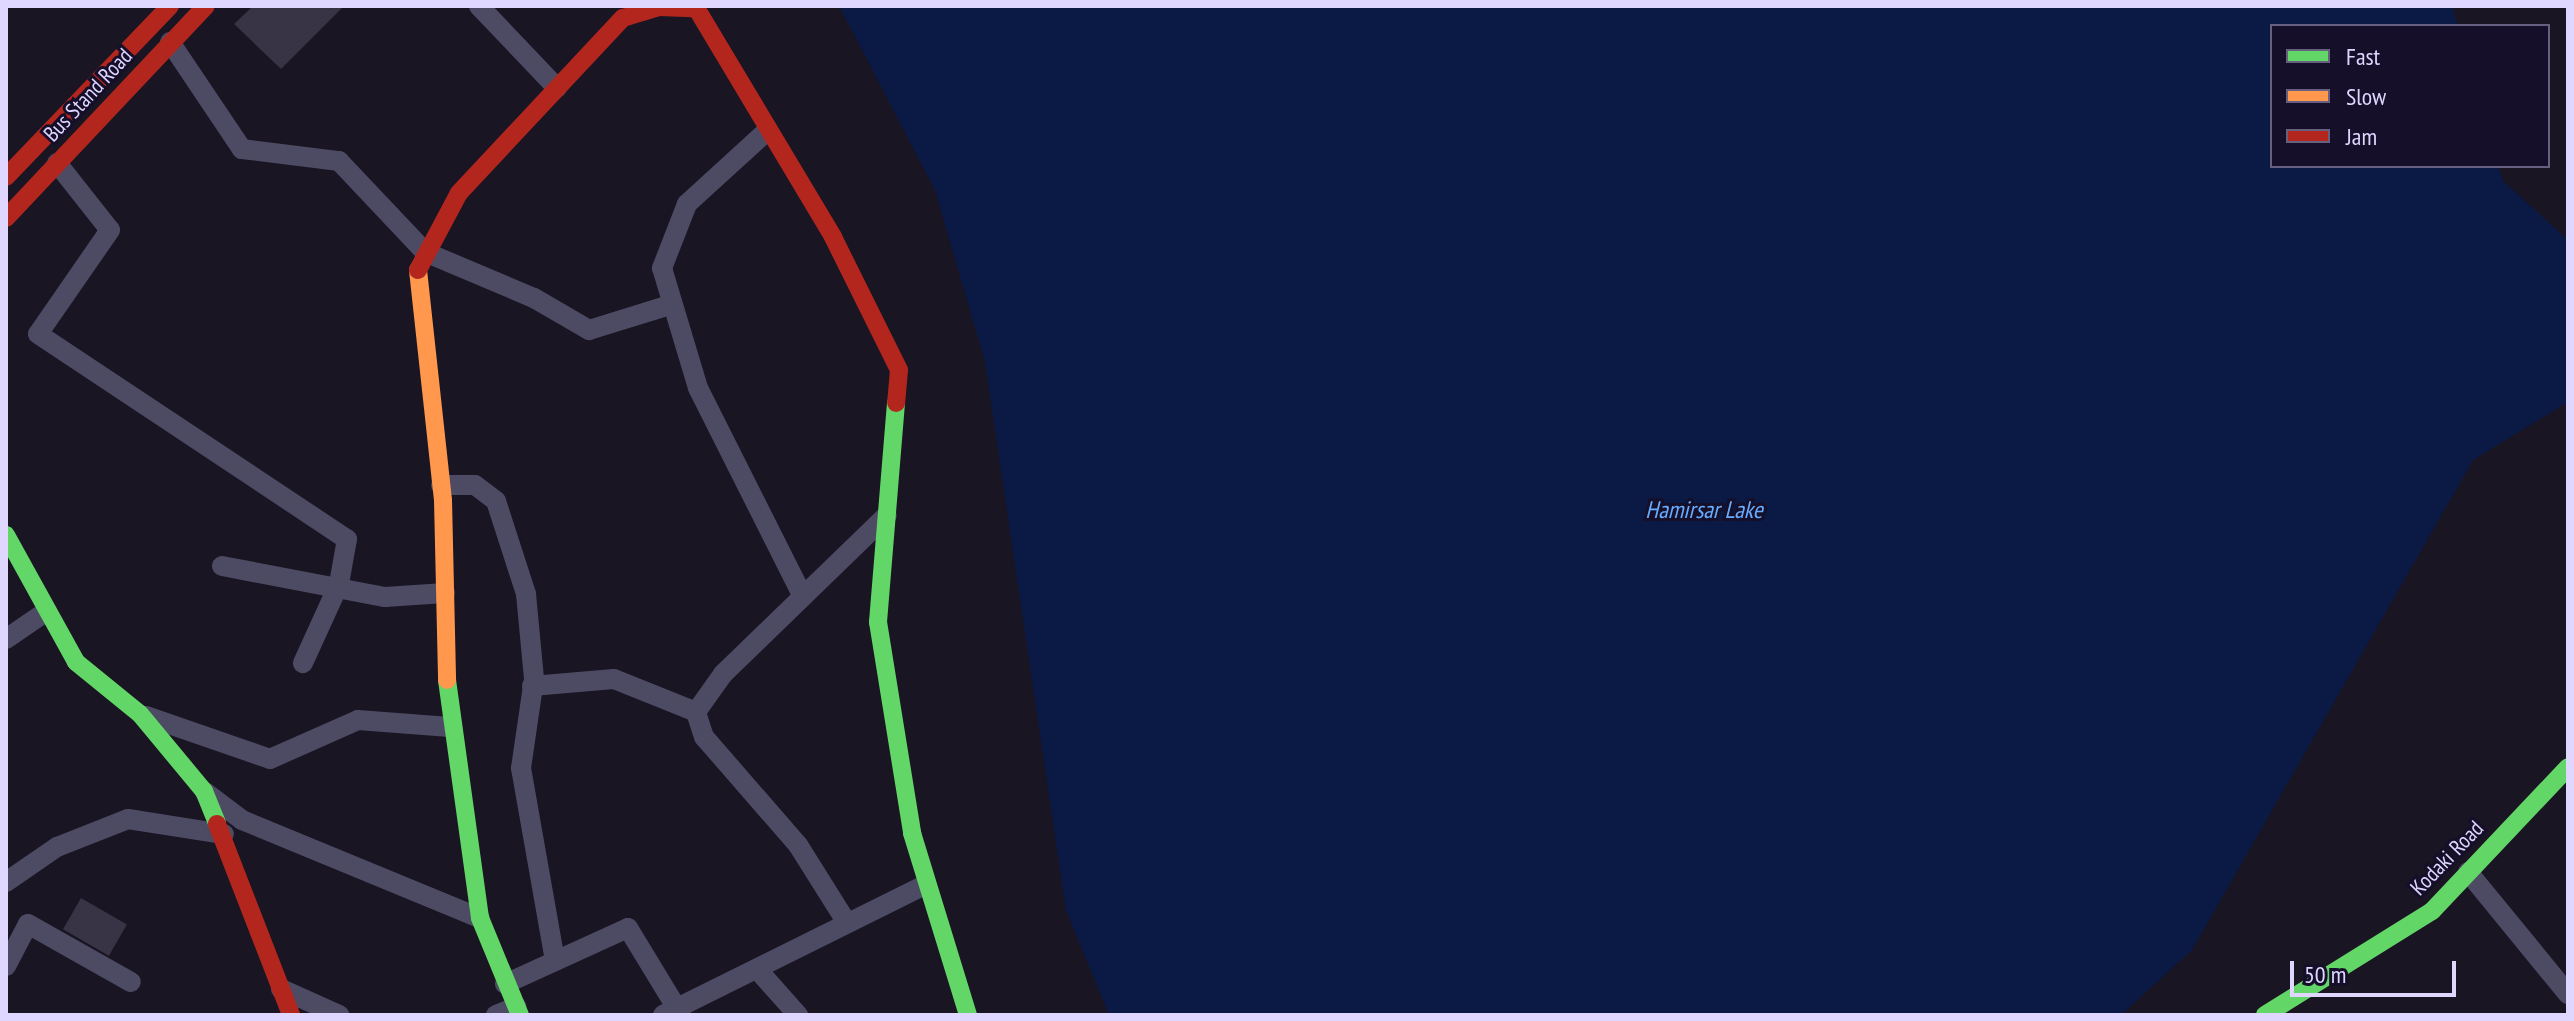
<!DOCTYPE html>
<style>
body{margin:0}
#map{position:relative;width:2574px;height:1021px;overflow:hidden;background:#191523;font-family:"PT Sans Narrow",sans-serif}
div>[style]{position:absolute}
.water>*{inset:0;background:#0a1a45}
.building>*{inset:0;background:#383345;transform-origin:0 0}
.street>*{height:20px;margin:-10px;padding:0 10px;transform-origin:10px;border-radius:10px;background:#4d4a64}
.fast>*{height:18px;margin:-9px;padding:0 9px;transform-origin:9px;border-radius:9px;background:#63d668}
.slow>*{height:18px;margin:-9px;padding:0 9px;transform-origin:9px;border-radius:9px;background:#ff974d}
.jam>*{height:18px;margin:-9px;padding:0 9px;transform-origin:9px;border-radius:9px;background:#b3261e}
span{translate:-50% -50%;white-space:nowrap;text-align:center;line-height:1.15;-webkit-text-stroke:6px #160f29;paint-order:stroke}
.street-label{font-size:22px;color:#dfd7ff}
.water-label{font-size:24px;color:#65abff;font-style:italic}
.frame{position:absolute;inset:0;border:8px solid #dfd7ff;pointer-events:none}
.legend{position:absolute;left:2270px;top:24px;width:280px;height:144px;box-sizing:border-box;background:#160f29;border:2px solid #665f7f;margin:0;padding:10px 14px;list-style:none;font-size:24px;color:#dfd7ff}
.legend li{display:flex;align-items:center;gap:16px;height:40px}
.legend b{width:40px;border:2px solid #665f7f}
.scale{position:absolute;left:2290px;top:961px;width:166px;height:36px;box-sizing:border-box;border:4px solid #dfd7ff;border-top:0;padding-left:10px;font-size:24px;line-height:28px;white-space:nowrap;color:#dfd7ff;-webkit-text-stroke:6px #160f29;paint-order:stroke}
</style>
<div id="map">
<div class="water">
<div style="clip-path:polygon(839px 6px,2452px 6px,2458px 26px,2272px 26px,2272px 166px,2498px 166px,2503px 181px,2568px 240px,2568px 402px,2473px 460px,2192px 950px,2121px 1015px,1109px 1015px,1066px 910px,985px 362px,935px 190px)"></div>
</div>
<div class="building">
<div style="clip-path:polygon(253px 6px,344px 6px,281px 69px,234px 24px)"></div>
<div style="left:81px;top:898px;width:53px;height:36px;rotate:30deg"></div>
</div>
<div class="street">
<div style="left:479px;top:6px;width:113px;rotate:46.4deg"></div>
<div style="left:170px;top:42px;width:129px;rotate:56.1deg"></div>
<div style="left:242px;top:149px;width:98px;rotate:7.1deg"></div>
<div style="left:339px;top:161px;width:125px;rotate:46.6deg"></div>
<div style="left:425px;top:252px;width:118px;rotate:22.9deg"></div>
<div style="left:534px;top:298px;width:64px;rotate:30.2deg"></div>
<div style="left:589px;top:330px;width:85px;rotate:-17.2deg"></div>
<div style="left:768px;top:130px;width:110px;rotate:137.6deg"></div>
<div style="left:687px;top:204px;width:69px;rotate:111.3deg"></div>
<div style="left:662px;top:268px;width:125px;rotate:73.3deg"></div>
<div style="left:698px;top:388px;width:232px;rotate:63.3deg"></div>
<div style="left:57px;top:163px;width:85px;rotate:51.7deg"></div>
<div style="left:110px;top:230px;width:126px;rotate:124.7deg"></div>
<div style="left:38px;top:334px;width:371px;rotate:33.6deg"></div>
<div style="left:347px;top:539px;width:46px;rotate:100.1deg"></div>
<div style="left:339px;top:584px;width:87px;rotate:114.5deg"></div>
<div style="left:441px;top:485px;width:34px"></div>
<div style="left:475px;top:485px;width:26px;rotate:37deg"></div>
<div style="left:496px;top:501px;width:98px;rotate:72.1deg"></div>
<div style="left:526px;top:594px;width:85px;rotate:84.6deg"></div>
<div style="left:534px;top:679px;width:90px;rotate:98.3deg"></div>
<div style="left:521px;top:768px;width:196px;rotate:80deg"></div>
<div style="left:222px;top:566px;width:166px;rotate:10.8deg"></div>
<div style="left:385px;top:597px;width:60px;rotate:-3.8deg"></div>
<div style="left:6px;top:639px;width:46px;rotate:-34.4deg"></div>
<div style="left:532px;top:686px;width:82px;rotate:-4.9deg"></div>
<div style="left:614px;top:679px;width:88px;rotate:21.9deg"></div>
<div style="left:146px;top:716px;width:131px;rotate:19.1deg"></div>
<div style="left:270px;top:759px;width:96px;rotate:-23.9deg"></div>
<div style="left:358px;top:720px;width:92px;rotate:4.4deg"></div>
<div style="left:205px;top:792px;width:46px;rotate:37.1deg"></div>
<div style="left:242px;top:820px;width:257px;rotate:22.4deg"></div>
<div style="left:2468px;top:872px;width:158px;rotate:50.7deg"></div>
<div style="left:6px;top:882px;width:62px;rotate:-34.5deg"></div>
<div style="left:57px;top:847px;width:76px;rotate:-21.5deg"></div>
<div style="left:128px;top:819px;width:97px;rotate:8.9deg"></div>
<div style="left:847px;top:923px;width:92px;rotate:-122.1deg"></div>
<div style="left:798px;top:845px;width:143px;rotate:-131deg"></div>
<div style="left:704px;top:737px;width:26px;rotate:-108deg"></div>
<div style="left:696px;top:712px;width:47px;rotate:-54.6deg"></div>
<div style="left:723px;top:674px;width:228px;rotate:-44.1deg"></div>
<div style="left:6px;top:966px;width:47px;rotate:-62.4deg"></div>
<div style="left:28px;top:924px;width:118px;rotate:29.4deg"></div>
<div style="left:757px;top:969px;width:62px;rotate:48.3deg"></div>
<div style="left:505px;top:984px;width:135px;rotate:-24.5deg"></div>
<div style="left:628px;top:928px;width:102px;rotate:58.7deg"></div>
<div style="left:281px;top:989px;width:64px;rotate:24.1deg"></div>
<div style="left:496px;top:1015px;width:22px;rotate:-22deg"></div>
<div style="left:663px;top:1015px;width:292px;rotate:-26.4deg"></div>
</div>
<div class="fast">
<div style="left:896px;top:403px;width:220px;rotate:94.7deg"></div>
<div style="left:878px;top:622px;width:214px;rotate:80.8deg"></div>
<div style="left:912px;top:833px;width:190px;rotate:72.9deg"></div>
<div style="left:6px;top:535px;width:145px;rotate:61.1deg"></div>
<div style="left:76px;top:662px;width:82px;rotate:39.1deg"></div>
<div style="left:140px;top:714px;width:100px;rotate:50.3deg"></div>
<div style="left:204px;top:791px;width:35px;rotate:68deg"></div>
<div style="left:447px;top:680px;width:240px;rotate:82.1deg"></div>
<div style="left:480px;top:918px;width:105px;rotate:67.6deg"></div>
<div style="left:2265px;top:1015px;width:197px;rotate:-31.9deg"></div>
<div style="left:2432px;top:911px;width:198px;rotate:-46.6deg"></div>
</div>
<div class="slow">
<div style="left:418px;top:270px;width:231px;rotate:83.8deg"></div>
<div style="left:443px;top:500px;width:180px;rotate:88.7deg"></div>
</div>
<div class="jam">
<div style="left:695px;top:6px;width:269px;rotate:59.1deg"></div>
<div style="left:833px;top:237px;width:148px;rotate:63.6deg"></div>
<div style="left:899px;top:370px;width:33px;rotate:95deg"></div>
<div style="left:6px;top:177px;width:237px;rotate:-46.2deg"></div>
<div style="left:6px;top:218px;width:291px;rotate:-46.7deg"></div>
<div style="left:418px;top:270px;width:87px;rotate:-62deg"></div>
<div style="left:459px;top:193px;width:240px;rotate:-46.9deg"></div>
<div style="left:623px;top:18px;width:38px;rotate:-17deg"></div>
<div style="left:659px;top:7px;width:34px;rotate:2deg"></div>
<div style="left:217px;top:824px;width:205px;rotate:68.8deg"></div>
</div>
<div class="street-label">
<span style="left:88px;top:95px;rotate:-47deg">Bus Stand Road</span>
<span style="left:2447px;top:858px;rotate:-46deg">Kodaki Road</span>
</div>
<div class="water-label">
<span style="left:1704px;top:510px">Hamirsar Lake</span>
</div>
<div class="frame"></div>
<ul class="legend">
<li><b style="height:10px;background:#63d668"></b>Fast</li>
<li><b style="height:10px;background:#ff974d"></b>Slow</li>
<li><b style="height:10px;background:#b3261e"></b>Jam</li>
</ul>
<div class="scale">50 m</div>
</div>
